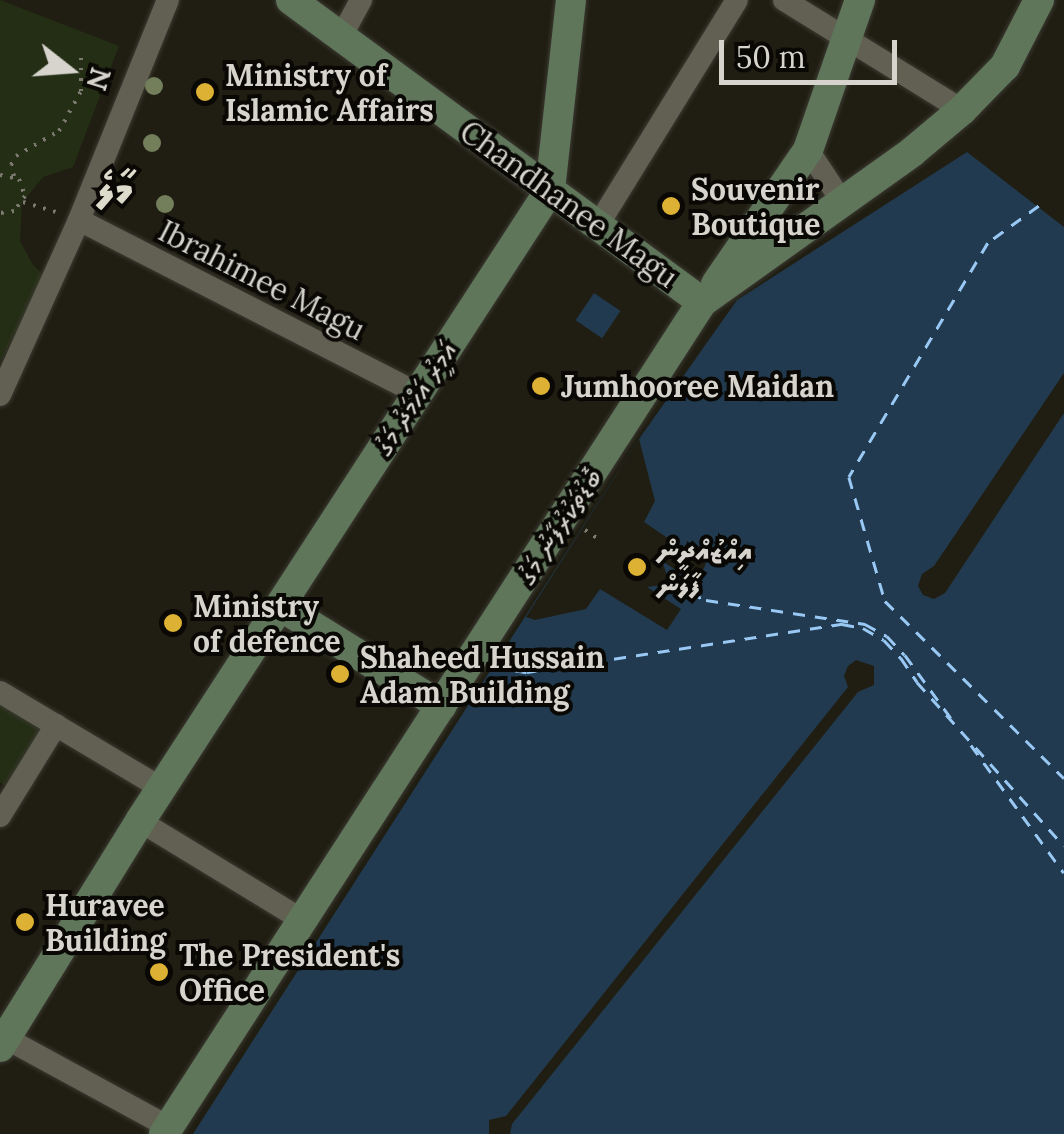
<!DOCTYPE html>
<meta charset="utf-8">
<style>
body{margin:0}
#map{position:relative;width:1064px;height:1134px;overflow:hidden;background:#201e12;font-family:Lora,"Noto Sans Thaana",serif}
div>[style]{position:absolute}
.green>*{inset:0;background:#242e14}
.water>*{inset:0;background:#213a4f;transform-origin:0 0}
.pier>*{inset:0;background:#201e12}
.ferry>*{height:2.5px;margin-top:-1.25px;transform-origin:0;background:repeating-linear-gradient(90deg,#98c8f3 0 12px,transparent 0 22px)}
.path>*{height:4px;margin-top:-2px;transform-origin:0;background:repeating-linear-gradient(90deg,#7c7a71 0 2.5px,transparent 0 10.5px)}
.roads{filter:drop-shadow(0 0 2px #3b3932) drop-shadow(0 0 2px #3b3932)}
.street>*{height:22px;margin:-11px;padding:0 11px;transform-origin:11px;border-radius:11px;background:#626052}
.secondary>*{height:30px;margin:-15px;padding:0 15px;transform-origin:15px;border-radius:15px;background:#5f765b}
.trees>*{width:18px;height:18px;margin:-9px;border-radius:50%;background:#737e5b}
.dots>*{width:28px;height:28px;translate:-50% -50%;box-sizing:border-box;border:5px solid #090804;border-radius:50%}
span{translate:-50% -50%;white-space:nowrap;text-align:center;line-height:1.15;-webkit-text-stroke:8px #090804;paint-order:stroke}
.poi-label{font-size:30px;color:#d6d4cd;font-weight:700}
.left{translate:0 -50%;text-align:left}
.street-label{font-size:30px;color:#d6d4cd}
.town-label{font-size:50px;color:#dddbcb;font-weight:700}
.north{position:absolute;left:20px;top:20px;width:100px;height:100px;-webkit-text-stroke:8px #090804;paint-order:stroke;rotate:107deg;font-size:28px;font-weight:700;line-height:40px;text-align:center;color:#d6d4cd}
.north::after{content:'';display:block;margin:auto;width:35px;height:45px;background:#d6d4cd;clip-path:polygon(50% 0,100% 100%,50% 72%,0 100%)}
.scale{position:absolute;left:719px;top:40px;width:178px;height:45px;box-sizing:border-box;border:5px solid #d6d4cd;border-top:0;padding-left:12px;font-size:30px;line-height:35px;white-space:nowrap;color:#d6d4cd;-webkit-text-stroke:8px #090804;paint-order:stroke}
</style>
<div id="map">
<div class="green">
<div style="clip-path:polygon(0 0,119px 46px,73px 167px,43px 177px,22px 203px,20px 241px,33px 265px,45px 276px,0 362px)"></div>
<div style="clip-path:polygon(0 696px,48px 725px,9px 788px,0 782px)"></div>
</div>
<div class="water">
<div style="clip-path:polygon(967px 152px,1064px 227px,1064px 373px,934px 566px,922px 574px,918px 586px,923px 595px,934px 599px,945px 593px,1064px 413px,1064px 1134px,193px 1134px,639px 439px,737px 300px)"></div>
<div style="left:594px;top:293px;width:32px;height:33px;rotate:34deg"></div>
</div>
<div class="pier">
<div style="clip-path:polygon(639px 439px,655px 501px,644px 522px,706px 564px,696px 583px,662px 561px,670px 584px,647px 587px,681px 609px,667px 630px,600px 589px,586px 609px,535px 620px,526px 617px)"></div>
<div style="clip-path:polygon(856px 660px,874px 666px,874px 685px,858px 692px,512px 1124px,510px 1134px,489px 1134px,489px 1120px,506px 1116px,848px 687px,844px 676px,848px 666px)"></div>
</div>
<div class="ferry">
<div style="left:1039px;top:206px;width:63px;rotate:144deg"></div>
<div style="left:988px;top:243px;width:272px;rotate:120.7deg"></div>
<div style="left:849px;top:477px;width:129px;rotate:73.8deg"></div>
<div style="left:885px;top:601px;width:252px;rotate:44.7deg"></div>
<div style="left:670px;top:584px;width:39px;rotate:24deg"></div>
<div style="left:706px;top:600px;width:161px;rotate:8.6deg"></div>
<div style="left:865px;top:624px;width:25px;rotate:29deg"></div>
<div style="left:887px;top:636px;width:26px;rotate:47deg"></div>
<div style="left:905px;top:655px;width:78px;rotate:53.9deg"></div>
<div style="left:494px;top:667px;width:33px;rotate:9deg"></div>
<div style="left:527px;top:672px;width:319px;rotate:-8.7deg"></div>
<div style="left:842px;top:624px;width:21px;rotate:11deg"></div>
<div style="left:863px;top:628px;width:24px;rotate:30deg"></div>
<div style="left:884px;top:640px;width:25px;rotate:47deg"></div>
<div style="left:901px;top:658px;width:29px;rotate:56deg"></div>
<div style="left:917px;top:682px;width:220px;rotate:48.1deg"></div>
<div style="left:971px;top:745px;width:158px;rotate:54deg"></div>
</div>
<div class="path">
<div style="left:0;top:175px;width:19px;rotate:12deg"></div>
<div style="left:19px;top:179px;width:18px;rotate:71deg"></div>
<div style="left:25px;top:196px;width:19px;rotate:126deg"></div>
<div style="left:14px;top:211px;width:14px;rotate:172deg"></div>
<div style="left:14px;top:176px;width:11px;rotate:-105deg"></div>
<div style="left:11px;top:165px;width:10px;rotate:-61deg"></div>
<div style="left:16px;top:156px;width:50px;rotate:-30.2deg"></div>
<div style="left:59px;top:131px;width:46px;rotate:-61.2deg"></div>
<div style="left:81px;top:91px;width:33px;rotate:-90deg"></div>
<div style="left:23px;top:202px;width:34px;rotate:17deg"></div>
<div style="left:585px;top:530px;width:14px;rotate:34deg"></div>
</div>
<div class="roads">
<div class="street">
<div style="left:784px;top:0;width:209px;rotate:31.7deg"></div>
<div style="left:341px;top:37px;width:42px;rotate:-61.6deg"></div>
<div style="left:808px;top:150px;width:60px;rotate:56.6deg"></div>
<div style="left:79px;top:220px;width:380px;rotate:27.1deg"></div>
<div style="left:598px;top:225px;width:264px;rotate:-58.3deg"></div>
<div style="left:0;top:395px;width:192px;rotate:-65.7deg"></div>
<div style="left:79px;top:220px;width:237px;rotate:-68deg"></div>
<div style="left:0;top:692px;width:187px;rotate:30.8deg"></div>
<div style="left:0;top:816px;width:107px;rotate:-58.4deg"></div>
<div style="left:140px;top:821px;width:190px;rotate:31.4deg"></div>
<div style="left:0;top:1035px;width:192px;rotate:28.6deg"></div>
</div>
<div class="secondary">
<div style="left:291px;top:0;width:510px;rotate:36.31deg"></div>
<div style="left:716px;top:284px;width:163px;rotate:-55.5deg"></div>
<div style="left:808px;top:150px;width:159px;rotate:-70.9deg"></div>
<div style="left:280px;top:606px;width:190px;rotate:31.8deg"></div>
<div style="left:0;top:1047px;width:266px;rotate:-58.2deg"></div>
<div style="left:140px;top:821px;width:753px;rotate:-56.99deg"></div>
<div style="left:550px;top:190px;width:191px;rotate:-83.7deg"></div>
<div style="left:164px;top:1134px;width:991px;rotate:-57.11deg"></div>
<div style="left:702px;top:302px;width:258px;rotate:-35.5deg"></div>
<div style="left:912px;top:152px;width:65px;rotate:-40deg"></div>
<div style="left:962px;top:110px;width:62px;rotate:-45.7deg"></div>
<div style="left:1005px;top:66px;width:74px;rotate:-62.7deg"></div>
</div>
</div>
<div class="trees">
<div style="left:154px;top:86px"></div>
<div style="left:152px;top:143px"></div>
<div style="left:165px;top:204px"></div>
</div>
<div class="dots">
<div style="left:205px;top:92px;background:#ddb133"></div>
<div style="left:671px;top:206px;background:#ddb133"></div>
<div style="left:541px;top:386px;background:#ddb133"></div>
<div style="left:637px;top:567px;background:#ddb133"></div>
<div style="left:173px;top:623px;background:#ddb133"></div>
<div style="left:340px;top:674px;background:#ddb133"></div>
<div style="left:25px;top:922px;background:#ddb133"></div>
<div style="left:159px;top:972px;background:#ddb133"></div>
</div>
<div class="poi-label">
<span class="left" style="left:225px;top:92px">Ministry of<br>Islamic Affairs</span>
<span class="left" style="left:691px;top:206px">Souvenir<br>Boutique</span>
<span class="left" style="left:561px;top:386px">Jumhooree Maidan</span>
<span class="left" style="left:657px;top:567px">އިއްޒުއްދީން<br>ފާލަން</span>
<span class="left" style="left:193px;top:623px">Ministry<br>of defence</span>
<span class="left" style="left:360px;top:674px">Shaheed Hussain<br>Adam Building</span>
<span class="left" style="left:45px;top:922px">Huravee<br>Building</span>
<span class="left" style="left:179px;top:972px">The President's<br>Office</span>
</div>
<div class="street-label">
<span style="left:569px;top:204px;rotate:36deg">Chandhanee Magu</span>
<span style="left:262px;top:280px;rotate:27deg">Ibrahimee Magu</span>
<span style="left:415px;top:398px;rotate:-57deg">އަމީރު އަހްމަދު މަގު</span>
<span style="left:559px;top:526px;rotate:-57deg">ބޮޑުތަކުރުފާނު މަގު</span>
</div>
<div class="town-label">
<span style="left:114px;top:189px">މާލެ</span>
</div>
<div class="north">N</div>
<div class="scale">50 m</div>
</div>
